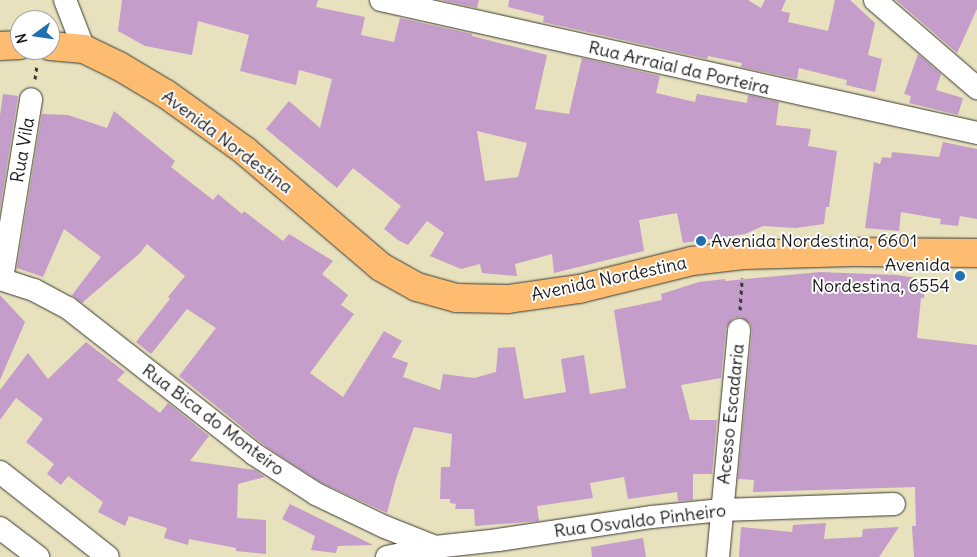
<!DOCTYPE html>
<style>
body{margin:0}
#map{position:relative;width:977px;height:557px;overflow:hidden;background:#e7e1bd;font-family:Delius,sans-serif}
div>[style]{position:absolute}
.building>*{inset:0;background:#c49dcb}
.path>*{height:3px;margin-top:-1.5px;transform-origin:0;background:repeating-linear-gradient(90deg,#3a3a34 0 4px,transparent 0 8px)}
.roads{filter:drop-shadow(0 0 1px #3a3a34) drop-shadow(0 0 1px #3a3a34)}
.minor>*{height:22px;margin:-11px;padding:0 11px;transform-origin:11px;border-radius:11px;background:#fff}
.major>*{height:28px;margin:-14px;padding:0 14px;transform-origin:14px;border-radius:14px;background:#febc70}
.dots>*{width:14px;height:14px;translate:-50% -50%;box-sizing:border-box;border:2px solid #fff;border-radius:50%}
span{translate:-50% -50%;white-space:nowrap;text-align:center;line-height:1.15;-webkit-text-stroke:4px #fff;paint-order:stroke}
.street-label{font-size:18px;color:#1c1c1c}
.poi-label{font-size:18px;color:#1c1c1c}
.left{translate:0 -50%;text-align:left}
.right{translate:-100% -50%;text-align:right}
.north{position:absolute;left:10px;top:10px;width:50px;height:50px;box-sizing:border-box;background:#fff;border:1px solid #a4a4a4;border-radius:50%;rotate:256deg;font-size:14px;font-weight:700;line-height:20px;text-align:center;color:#1c1c1c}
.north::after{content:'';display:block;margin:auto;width:18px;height:22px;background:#1f6fb2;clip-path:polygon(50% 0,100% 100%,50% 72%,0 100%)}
</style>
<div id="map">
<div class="building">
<div style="clip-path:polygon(evenodd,122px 0,318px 0,316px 7px,365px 17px,361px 35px,394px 42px,400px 18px,472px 34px,472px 36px,547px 55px,535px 109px,569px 114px,582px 58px,660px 76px,656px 93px,695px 102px,697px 94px,747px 103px,748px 95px,779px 102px,776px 125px,811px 129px,808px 146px,837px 151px,829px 207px,826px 207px,824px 224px,796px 228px,763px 226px,745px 234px,683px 243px,677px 213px,639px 220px,644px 251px,554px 273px,552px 254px,515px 264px,517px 276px,482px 273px,480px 264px,461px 269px,430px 256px,444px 233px,427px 221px,408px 245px,398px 240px,384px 229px,401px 206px,353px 168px,337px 188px,266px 129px,289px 101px,320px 128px,332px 79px,299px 70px,296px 85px,240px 71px,249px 35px,198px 21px,192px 55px,145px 46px,118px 31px,122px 0,477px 131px,527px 143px,518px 177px,485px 181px,477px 131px)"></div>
<div style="clip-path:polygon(441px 0,479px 0,477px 8px)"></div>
<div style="clip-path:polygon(509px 0,748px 0,761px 8px,765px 0,786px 0,781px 11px,790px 13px,788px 22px,828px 31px,835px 0,850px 0,875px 23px,868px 55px,882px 59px,875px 92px,846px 85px,847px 80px,799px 68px,797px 79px,741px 67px,742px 63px,708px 56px,707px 59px,543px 22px,544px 16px,508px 7px)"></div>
<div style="clip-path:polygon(896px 0,977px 0,977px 9px,957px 53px)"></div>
<div style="clip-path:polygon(918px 54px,941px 74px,936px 90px,963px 98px,958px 115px,909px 103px,911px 96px,904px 94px)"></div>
<div style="clip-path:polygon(3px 94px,18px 96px,0 209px,0 115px)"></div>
<div style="clip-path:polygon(114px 111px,175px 161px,171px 167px,213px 200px,218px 194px,242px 214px,244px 211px,283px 241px,289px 234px,333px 261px,322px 274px,348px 295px,341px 305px,354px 314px,310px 373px,343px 397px,384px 331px,402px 341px,392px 357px,408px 363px,403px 377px,440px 390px,443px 374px,474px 378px,496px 372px,498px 348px,515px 347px,524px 399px,566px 392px,561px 359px,584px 355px,590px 394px,626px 388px,614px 310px,662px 300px,661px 294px,699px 282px,725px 279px,725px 281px,820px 272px,896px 275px,925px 279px,924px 298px,921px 298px,917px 338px,977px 345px,977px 557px,914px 557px,912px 526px,916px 526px,915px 487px,753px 492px,754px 480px,738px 479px,752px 331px,751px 324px,741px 317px,733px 318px,726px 328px,721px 378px,681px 385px,690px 420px,717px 420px,712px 474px,693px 474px,693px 500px,678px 501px,677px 492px,628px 499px,624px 477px,590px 483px,593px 498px,537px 506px,539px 521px,475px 526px,474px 509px,455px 509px,456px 504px,450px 503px,450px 499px,440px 499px,441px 467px,450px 467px,452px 434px,414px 427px,396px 479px,387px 513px,322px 483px,268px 448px,179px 376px,216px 328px,187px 309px,151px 354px,136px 342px,170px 299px,168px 297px,185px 276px,147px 244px,140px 253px,82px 303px,72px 295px,101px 257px,64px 229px,43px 277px,17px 268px,42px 114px,68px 115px,107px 128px)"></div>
<div style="clip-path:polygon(943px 142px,977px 149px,977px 219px,960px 216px,958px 226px,940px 224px,941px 219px,901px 212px,899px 231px,865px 228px,874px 162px,880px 164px,882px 157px,891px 158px,892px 152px,939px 157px)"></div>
<div style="clip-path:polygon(0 295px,25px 322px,0 380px)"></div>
<div style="clip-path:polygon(86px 342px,125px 372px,117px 380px,160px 413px,168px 403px,209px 436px,190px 461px,255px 470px,265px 477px,238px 484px,237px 518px,266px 520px,266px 554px,236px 551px,236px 548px,189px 539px,188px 545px,164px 538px,167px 528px,129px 516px,125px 526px,98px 512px,103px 502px,68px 476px,61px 485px,47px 474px,54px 464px,26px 442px,43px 419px,16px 398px,0 420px,0 390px,28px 353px,48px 379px)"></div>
<div style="clip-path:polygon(290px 504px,373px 545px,338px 546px,336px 553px,311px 550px,315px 536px,282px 519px)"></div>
<div style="clip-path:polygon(826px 523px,824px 539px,862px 537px,863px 529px,899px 527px,879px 557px,739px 557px,741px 527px,792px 532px,793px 525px)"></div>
<div style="clip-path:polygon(643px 538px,646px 557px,592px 557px,591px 547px)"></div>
</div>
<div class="path">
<div style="left:35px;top:79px;width:14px;rotate:-82deg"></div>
<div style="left:740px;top:310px;width:32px;rotate:-86deg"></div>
</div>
<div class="roads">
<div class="minor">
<div style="left:65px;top:0;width:53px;rotate:68.8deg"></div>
<div style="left:381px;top:0;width:611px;rotate:12.58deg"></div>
<div style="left:875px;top:0;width:135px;rotate:40.8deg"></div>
<div style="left:0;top:279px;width:36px;rotate:18deg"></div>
<div style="left:34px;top:290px;width:38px;rotate:28deg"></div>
<div style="left:68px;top:308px;width:236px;rotate:38.1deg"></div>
<div style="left:254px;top:454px;width:74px;rotate:32.8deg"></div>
<div style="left:316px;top:494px;width:76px;rotate:25.6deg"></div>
<div style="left:385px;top:527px;width:54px;rotate:21.8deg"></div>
<div style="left:2px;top:279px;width:182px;rotate:-80.8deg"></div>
<div style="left:0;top:472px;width:137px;rotate:38.2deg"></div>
<div style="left:0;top:528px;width:48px;rotate:37.3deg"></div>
<div style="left:387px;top:557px;width:49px;rotate:-11.8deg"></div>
<div style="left:435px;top:547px;width:63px;rotate:-6.3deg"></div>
<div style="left:498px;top:540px;width:156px;rotate:-8.5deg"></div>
<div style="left:652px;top:517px;width:70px;rotate:-5.7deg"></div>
<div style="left:722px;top:510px;width:172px;rotate:-2deg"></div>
<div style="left:718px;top:557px;width:228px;rotate:-84.7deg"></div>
</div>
<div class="major">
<div style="left:0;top:46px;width:20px;rotate:-3deg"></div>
<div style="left:50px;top:46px;width:34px;rotate:5deg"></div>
<div style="left:84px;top:49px;width:39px;rotate:26deg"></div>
<div style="left:119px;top:66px;width:55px;rotate:30.8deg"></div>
<div style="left:166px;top:94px;width:96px;rotate:35.7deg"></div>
<div style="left:244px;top:150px;width:180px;rotate:40.5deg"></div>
<div style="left:381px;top:267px;width:41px;rotate:29.1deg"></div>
<div style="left:417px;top:287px;width:41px;rotate:15.4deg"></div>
<div style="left:457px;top:298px;width:51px;rotate:1.1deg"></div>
<div style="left:508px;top:299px;width:72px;rotate:-8deg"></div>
<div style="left:579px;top:289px;width:116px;rotate:-13.9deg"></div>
<div style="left:692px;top:261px;width:51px;rotate:-6.7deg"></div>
<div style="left:743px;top:255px;width:110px;rotate:-1.6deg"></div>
<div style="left:853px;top:252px;width:124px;rotate:0.5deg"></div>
</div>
</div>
<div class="dots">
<div style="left:701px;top:241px;background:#1f6fb2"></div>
<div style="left:960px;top:276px;background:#1f6fb2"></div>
</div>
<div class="street-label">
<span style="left:679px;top:68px;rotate:13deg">Rua Arraial da Porteira</span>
<span style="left:227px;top:142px;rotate:37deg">Avenida Nordestina</span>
<span style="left:23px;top:150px;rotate:-80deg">Rua Vila</span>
<span style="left:609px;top:279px;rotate:-12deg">Avenida Nordestina</span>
<span style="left:731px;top:414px;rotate:-84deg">Acesso Escadaria</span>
<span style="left:213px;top:420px;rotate:37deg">Rua Bica do Monteiro</span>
<span style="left:640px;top:521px;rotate:-7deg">Rua Osvaldo Pinheiro</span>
</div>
<div class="poi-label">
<span class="left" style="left:711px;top:241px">Avenida Nordestina, 6601</span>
<span class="right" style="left:950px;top:276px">Avenida<br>Nordestina, 6554</span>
</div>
<div class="north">N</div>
</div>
